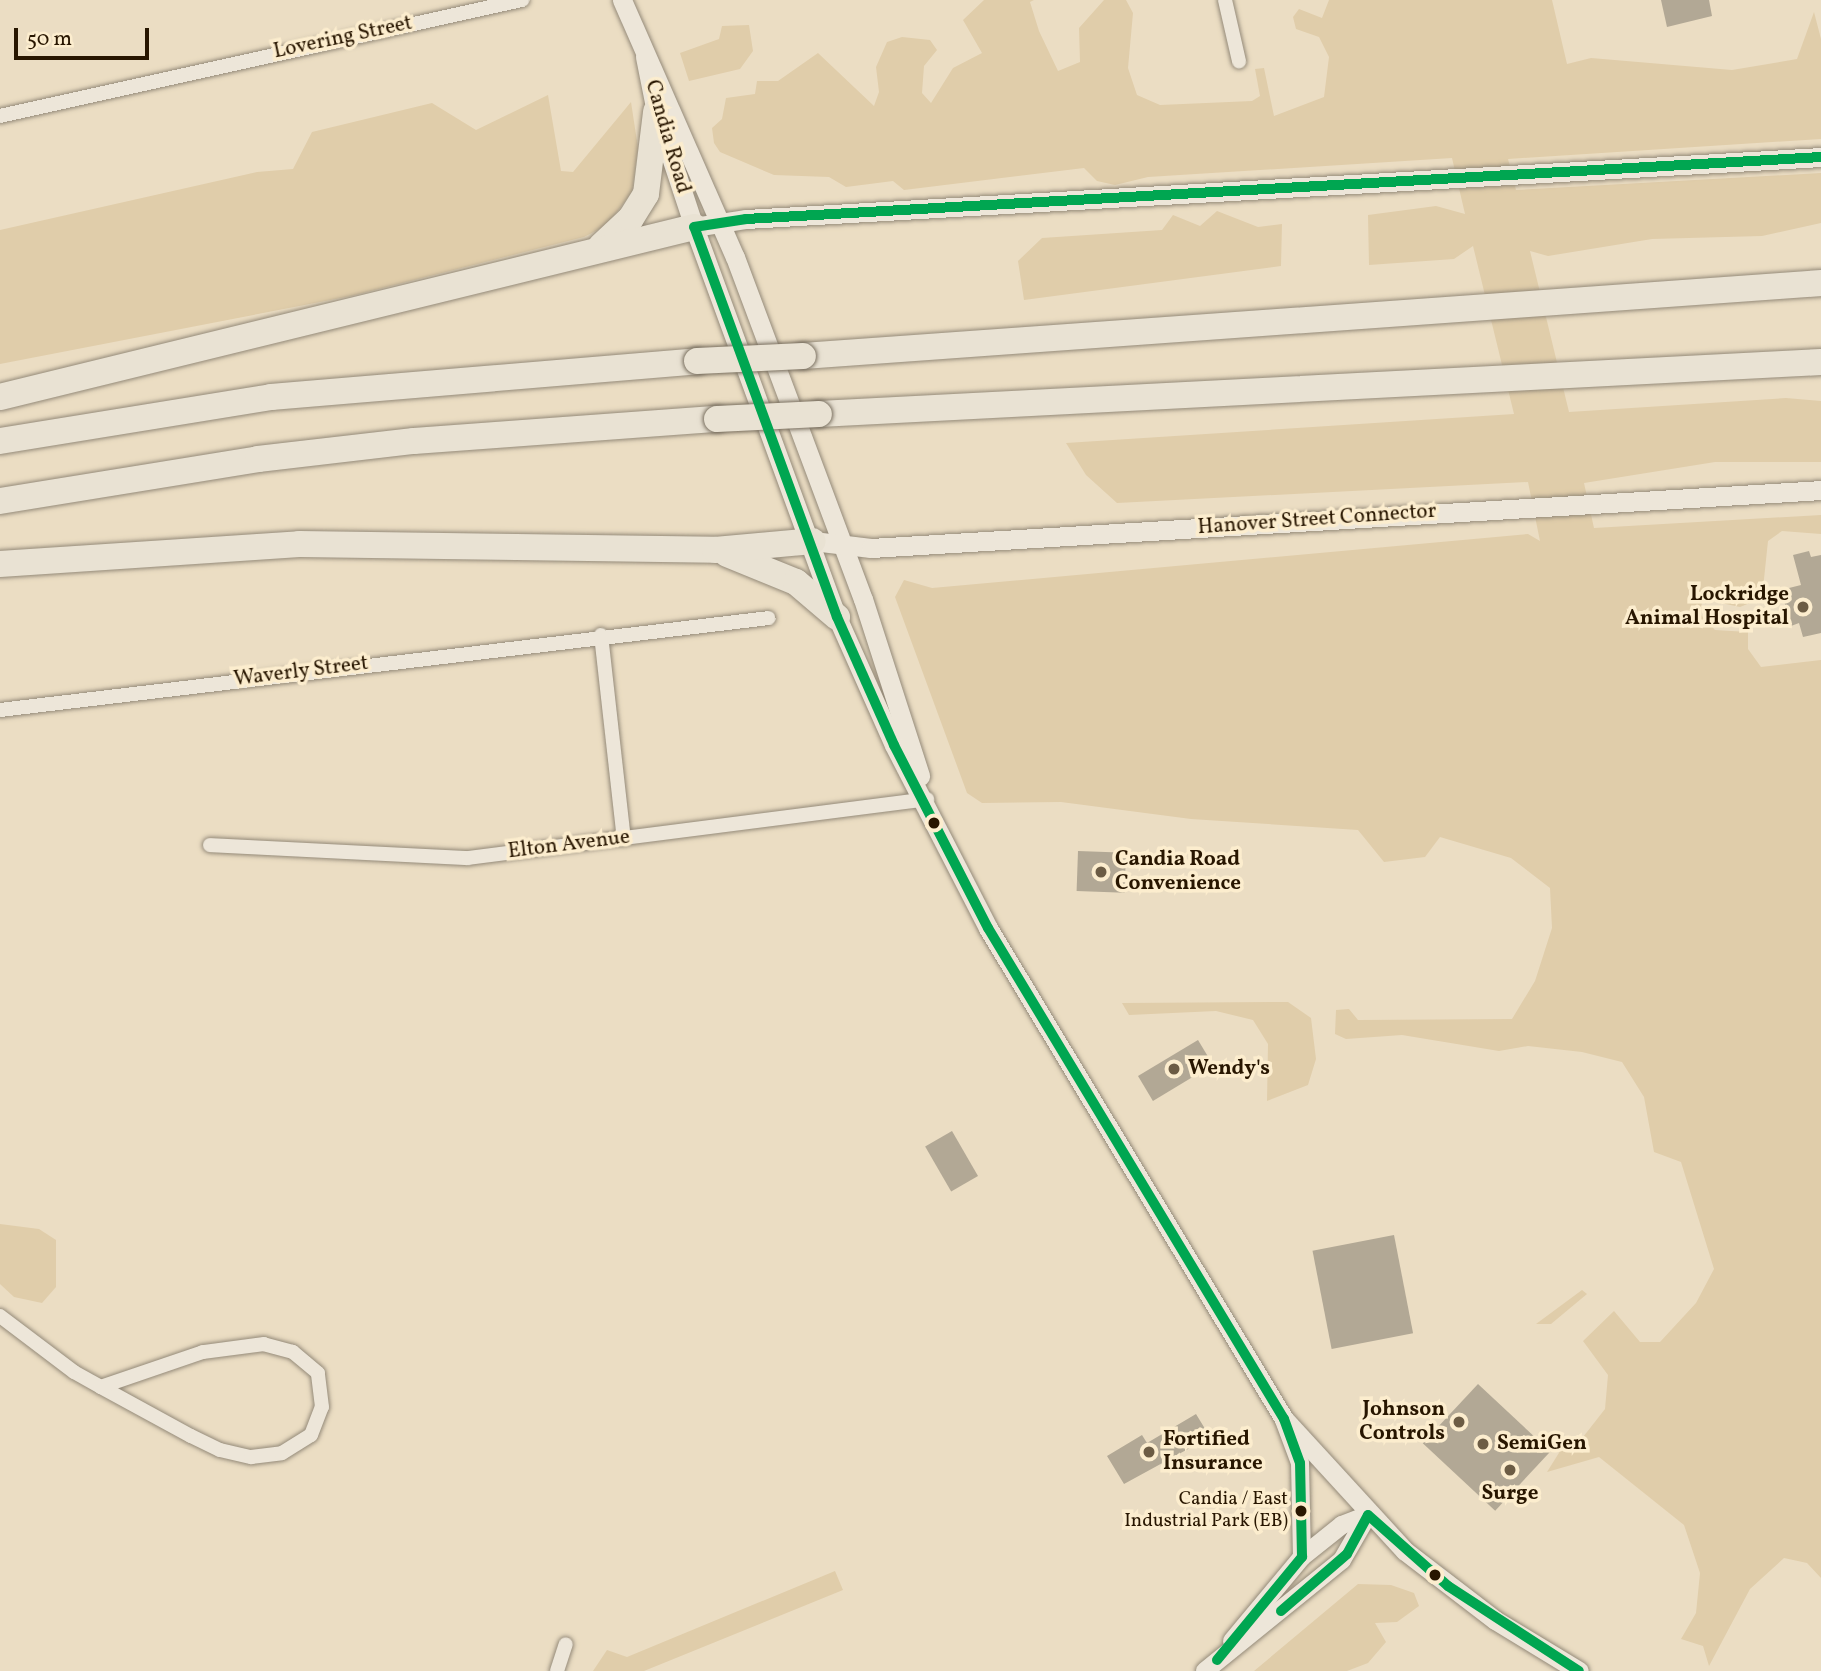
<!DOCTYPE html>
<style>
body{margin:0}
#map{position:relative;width:1821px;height:1671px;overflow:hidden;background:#ebddc3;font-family:Vollkorn,serif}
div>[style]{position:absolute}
.green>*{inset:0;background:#e0cdaa}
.building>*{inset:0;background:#b2a895;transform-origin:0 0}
.roads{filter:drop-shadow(0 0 2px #948a79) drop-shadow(0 0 2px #948a79)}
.minor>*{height:14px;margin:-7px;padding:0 7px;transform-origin:7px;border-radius:7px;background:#ede6d9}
.tertiary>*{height:18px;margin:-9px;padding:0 9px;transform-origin:9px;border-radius:9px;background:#ede6d9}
.secondary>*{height:19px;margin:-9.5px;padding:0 9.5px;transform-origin:9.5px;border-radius:9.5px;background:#ede6d9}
.motorway>*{height:26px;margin:-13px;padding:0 13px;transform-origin:13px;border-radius:13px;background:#e9e2d3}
.bridges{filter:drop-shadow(0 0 2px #796f5f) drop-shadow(0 0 2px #796f5f)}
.motorway-bridge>*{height:26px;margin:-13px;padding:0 13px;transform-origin:13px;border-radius:13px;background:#e9e2d3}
.bus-1>*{height:10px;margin:-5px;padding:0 5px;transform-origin:5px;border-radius:5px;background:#00a651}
.dots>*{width:19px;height:19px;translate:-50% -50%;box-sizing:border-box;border:4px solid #fcedce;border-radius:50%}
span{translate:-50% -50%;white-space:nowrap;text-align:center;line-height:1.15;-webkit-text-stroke:7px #fcedce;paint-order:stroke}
.bus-label{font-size:19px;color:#281600}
.right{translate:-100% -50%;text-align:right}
.street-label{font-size:21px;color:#281600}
.poi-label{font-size:21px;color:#281600;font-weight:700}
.left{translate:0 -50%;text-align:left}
.scale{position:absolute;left:14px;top:28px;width:135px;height:32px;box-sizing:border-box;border:4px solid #281600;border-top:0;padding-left:9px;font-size:21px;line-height:24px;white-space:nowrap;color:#281600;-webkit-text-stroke:5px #fcedce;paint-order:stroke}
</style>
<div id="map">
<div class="green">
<div style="clip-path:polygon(984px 0,1034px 0,1030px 2px,1039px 31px,1058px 71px,1080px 62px,1079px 28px,1104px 0,1126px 0,1133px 13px,1128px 68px,1137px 95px,1160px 105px,1252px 101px,1260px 96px,1255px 69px,1264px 68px,1274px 116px,1324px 97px,1329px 57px,1319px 37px,1296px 29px,1293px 17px,1299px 9px,1322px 18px,1329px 0,1552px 0,1567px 64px,1591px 58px,1732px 70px,1797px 59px,1814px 12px,1821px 39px,1821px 139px,1508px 159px,1516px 190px,1821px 173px,1821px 223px,1762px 236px,1652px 239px,1548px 256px,1530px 251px,1569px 412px,1786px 398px,1821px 401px,1821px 462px,1715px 462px,1584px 483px,1594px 528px,1821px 515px,1821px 534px,1782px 531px,1768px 541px,1762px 598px,1740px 607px,1702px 599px,1701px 615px,1715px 630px,1748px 632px,1748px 649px,1761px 667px,1821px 660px,1821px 1578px,1807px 1563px,1784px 1558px,1750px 1589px,1709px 1666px,1703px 1646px,1681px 1639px,1696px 1613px,1700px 1573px,1684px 1525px,1599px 1457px,1547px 1472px,1562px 1448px,1576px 1446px,1605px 1409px,1608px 1375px,1583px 1341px,1614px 1311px,1640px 1342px,1660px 1342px,1696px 1303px,1714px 1269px,1681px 1162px,1654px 1152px,1644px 1097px,1622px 1062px,1582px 1052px,1528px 1046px,1499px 1051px,1402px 1035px,1346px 1039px,1335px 1034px,1336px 1010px,1349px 1009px,1358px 1020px,1512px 1019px,1535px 981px,1552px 928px,1550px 888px,1511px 858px,1440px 837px,1425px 857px,1384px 862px,1358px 830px,1191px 819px,1061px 802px,982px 803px,967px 793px,895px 597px,904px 580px,932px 588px,1528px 534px,1540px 541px,1528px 482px,1117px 503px,1086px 475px,1066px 443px,1514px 414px,1473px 246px,1454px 259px,1369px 265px,1368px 215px,1436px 206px,1465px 214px,1452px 158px,1148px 177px,1115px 185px,1097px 181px,1084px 168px,904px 190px,893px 181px,846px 187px,829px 177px,774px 175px,720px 152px,714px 143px,712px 128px,722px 119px,726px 98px,755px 94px,757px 81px,778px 81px,818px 53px,874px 106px,879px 92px,876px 67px,887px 42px,902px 37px,930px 40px,937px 50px,924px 66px,922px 93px,931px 103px,953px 68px,982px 53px,963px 20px)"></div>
<div style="clip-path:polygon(749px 25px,753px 51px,740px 69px,689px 81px,680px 53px,719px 39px,722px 26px)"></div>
<div style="clip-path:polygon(548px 95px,561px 171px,573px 172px,631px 102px,638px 148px,632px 192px,607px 225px,584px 237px,351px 296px,0 364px,0 230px,257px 172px,293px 169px,312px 132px,432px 103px,476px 130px)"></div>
<div style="clip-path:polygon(1217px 211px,1258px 227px,1282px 224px,1281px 266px,1024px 300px,1018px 261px,1042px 238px,1162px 230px,1173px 215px,1200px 226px)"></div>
<div style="clip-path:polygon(1288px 1002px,1311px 1018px,1316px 1059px,1308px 1085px,1267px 1101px,1268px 1044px,1253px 1020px,1216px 1011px,1129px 1015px,1122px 1003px)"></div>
<div style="clip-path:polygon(0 1224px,39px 1229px,56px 1240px,56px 1287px,42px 1303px,14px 1297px,0 1284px)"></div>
<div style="clip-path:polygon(1582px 1290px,1587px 1294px,1551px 1324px,1536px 1324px)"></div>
<div style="clip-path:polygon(835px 1571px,843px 1590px,644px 1671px,593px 1671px,607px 1650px,627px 1657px)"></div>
<div style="clip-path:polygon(1358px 1584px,1391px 1585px,1414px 1593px,1419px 1606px,1397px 1622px,1375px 1623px,1386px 1642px,1368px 1663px,1347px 1671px,1254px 1671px)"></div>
</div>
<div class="building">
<div style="clip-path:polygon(1661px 0,1709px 0,1712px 16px,1667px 27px)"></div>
<div style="clip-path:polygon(1809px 551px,1811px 557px,1821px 555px,1821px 633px,1803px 637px,1799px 623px,1791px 626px,1781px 590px,1801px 585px,1793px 555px)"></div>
<div style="left:1078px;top:851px;width:48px;height:40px;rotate:2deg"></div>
<div style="left:1198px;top:1040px;width:29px;height:70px;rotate:59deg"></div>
<div style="left:952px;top:1131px;width:52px;height:31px;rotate:60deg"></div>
<div style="left:1394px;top:1235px;width:100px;height:83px;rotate:79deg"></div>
<div style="left:1478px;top:1384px;width:99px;height:81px;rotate:43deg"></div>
<div style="clip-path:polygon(1196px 1414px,1210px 1437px,1124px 1484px,1107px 1456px,1142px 1435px,1147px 1443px)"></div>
</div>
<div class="roads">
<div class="minor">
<div style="left:1225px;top:0;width:63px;rotate:77.1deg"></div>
<div style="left:0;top:116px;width:535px;rotate:-12.53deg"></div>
<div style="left:601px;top:635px;width:205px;rotate:83.6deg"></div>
<div style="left:0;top:710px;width:774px;rotate:-6.82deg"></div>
<div style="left:210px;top:845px;width:258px;rotate:2.9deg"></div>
<div style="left:468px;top:858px;width:463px;rotate:-7.3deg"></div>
<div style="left:0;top:1316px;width:93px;rotate:37.1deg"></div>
<div style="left:74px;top:1372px;width:31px;rotate:29deg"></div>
<div style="left:101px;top:1387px;width:102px;rotate:28.6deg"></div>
<div style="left:191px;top:1436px;width:32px;rotate:26deg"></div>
<div style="left:220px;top:1450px;width:32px;rotate:13deg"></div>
<div style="left:251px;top:1457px;width:31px;rotate:-7deg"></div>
<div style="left:282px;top:1453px;width:34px;rotate:-32deg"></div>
<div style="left:311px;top:1435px;width:30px;rotate:-69deg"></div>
<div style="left:322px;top:1407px;width:34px;rotate:-97deg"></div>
<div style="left:318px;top:1373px;width:33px;rotate:-140deg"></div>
<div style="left:293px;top:1352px;width:30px;rotate:-165deg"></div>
<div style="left:264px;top:1344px;width:62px;rotate:172.5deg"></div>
<div style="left:203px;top:1352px;width:108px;rotate:161.1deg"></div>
<div style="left:557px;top:1671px;width:28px;rotate:-72deg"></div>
</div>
<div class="tertiary">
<div style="left:1284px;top:1420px;width:46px;rotate:69.6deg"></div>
<div style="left:1300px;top:1463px;width:94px;rotate:88.8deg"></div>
<div style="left:1232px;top:1641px;width:109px;rotate:-50.2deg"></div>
<div style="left:1302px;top:1557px;width:51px;rotate:-38.7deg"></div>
<div style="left:1342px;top:1525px;width:28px;rotate:-21deg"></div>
<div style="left:1205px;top:1671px;width:176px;rotate:-39deg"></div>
<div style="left:1342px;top:1560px;width:52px;rotate:-60deg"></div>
</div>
<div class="secondary">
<div style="left:622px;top:0;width:281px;rotate:66.3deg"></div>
<div style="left:735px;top:257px;width:365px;rotate:69.5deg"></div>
<div style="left:863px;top:599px;width:186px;rotate:72.1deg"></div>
<div style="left:645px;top:57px;width:56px;rotate:78.7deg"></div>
<div style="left:656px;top:112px;width:121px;rotate:71.7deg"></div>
<div style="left:694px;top:227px;width:415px;rotate:69.9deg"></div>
<div style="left:837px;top:617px;width:140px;rotate:66deg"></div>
<div style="left:894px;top:745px;width:206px;rotate:62.8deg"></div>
<div style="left:988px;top:928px;width:573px;rotate:58.92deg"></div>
<div style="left:1284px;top:1419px;width:179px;rotate:47.5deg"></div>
<div style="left:1405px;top:1551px;width:113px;rotate:37.5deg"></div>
<div style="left:1495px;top:1620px;width:98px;rotate:31.3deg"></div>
<div style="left:694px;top:227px;width:53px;rotate:-8.7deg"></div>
<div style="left:746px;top:219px;width:1077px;rotate:-3.3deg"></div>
<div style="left:813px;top:541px;width:58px;rotate:6.9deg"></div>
<div style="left:871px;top:548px;width:952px;rotate:-3.49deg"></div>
</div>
<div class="motorway">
<div style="left:601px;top:246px;width:41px;rotate:-43deg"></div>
<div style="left:631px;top:218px;width:28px;rotate:-58deg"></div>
<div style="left:646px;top:194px;width:83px;rotate:-83deg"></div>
<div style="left:803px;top:356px;width:1021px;rotate:-4.1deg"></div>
<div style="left:0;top:397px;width:715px;rotate:-13.76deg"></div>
<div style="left:819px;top:414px;width:1003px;rotate:-2.97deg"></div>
<div style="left:0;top:441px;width:275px;rotate:-9.2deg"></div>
<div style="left:271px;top:397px;width:428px;rotate:-4.8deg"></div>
<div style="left:0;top:501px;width:261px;rotate:-9.2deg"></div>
<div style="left:258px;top:459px;width:157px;rotate:-6.6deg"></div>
<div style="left:414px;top:441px;width:304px;rotate:-4.2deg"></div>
<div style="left:727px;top:554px;width:74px;rotate:22.1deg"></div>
<div style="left:796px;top:582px;width:54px;rotate:40.5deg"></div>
<div style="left:0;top:564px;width:300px;rotate:-3.8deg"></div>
<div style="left:299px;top:544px;width:416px;rotate:0.8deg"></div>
<div style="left:715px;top:550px;width:98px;rotate:-5.2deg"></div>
</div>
</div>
<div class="bridges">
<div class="motorway-bridge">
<div style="left:697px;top:361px;width:106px;rotate:-2.7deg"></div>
<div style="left:717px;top:419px;width:102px;rotate:-2.8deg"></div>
</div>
</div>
<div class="bus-1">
<div style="left:1281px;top:1611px;width:87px;rotate:-40.8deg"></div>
<div style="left:1347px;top:1554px;width:44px;rotate:-61.7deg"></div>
<div style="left:1368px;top:1515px;width:107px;rotate:41.6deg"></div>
<div style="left:1448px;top:1586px;width:156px;rotate:33deg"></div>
<div style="left:1217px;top:1660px;width:134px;rotate:-50.5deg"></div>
<div style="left:1302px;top:1557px;width:94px;rotate:-91.2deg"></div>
<div style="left:1300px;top:1463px;width:47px;rotate:-110deg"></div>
<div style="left:1284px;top:1419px;width:573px;rotate:-121.08deg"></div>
<div style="left:988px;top:928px;width:206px;rotate:-117.2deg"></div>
<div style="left:894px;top:745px;width:140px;rotate:-114deg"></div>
<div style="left:837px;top:617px;width:415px;rotate:-110.1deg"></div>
<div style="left:694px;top:227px;width:53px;rotate:-8.7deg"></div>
<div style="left:746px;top:219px;width:1077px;rotate:-3.3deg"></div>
</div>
<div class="dots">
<div style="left:1803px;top:607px;background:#6c5c44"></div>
<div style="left:934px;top:823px;background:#281600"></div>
<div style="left:1101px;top:872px;background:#6c5c44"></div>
<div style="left:1174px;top:1069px;background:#6c5c44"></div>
<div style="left:1459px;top:1422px;background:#6c5c44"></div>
<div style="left:1483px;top:1444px;background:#6c5c44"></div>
<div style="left:1149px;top:1452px;background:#6c5c44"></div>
<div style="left:1510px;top:1470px;background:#6c5c44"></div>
<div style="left:1301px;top:1511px;background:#281600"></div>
<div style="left:1435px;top:1575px;background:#281600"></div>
</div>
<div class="bus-label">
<span class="right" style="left:1288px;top:1511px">Candia / East<br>Industrial Park (EB)</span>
</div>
<div class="street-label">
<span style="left:343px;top:38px;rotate:-12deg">Lovering Street</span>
<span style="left:667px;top:137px;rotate:74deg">Candia Road</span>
<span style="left:1317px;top:520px;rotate:-4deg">Hanover Street Connector</span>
<span style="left:301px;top:672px;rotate:-7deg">Waverly Street</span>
<span style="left:569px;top:845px;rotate:-7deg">Elton Avenue</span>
</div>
<div class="poi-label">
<span class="right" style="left:1789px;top:607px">Lockridge<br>Animal Hospital</span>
<span class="left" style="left:1115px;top:872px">Candia Road<br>Convenience</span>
<span class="left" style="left:1188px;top:1069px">Wendy's</span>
<span class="right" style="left:1445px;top:1422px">Johnson<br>Controls</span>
<span class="left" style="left:1163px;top:1452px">Fortified<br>Insurance</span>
<span class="left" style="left:1497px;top:1444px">SemiGen</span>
<span style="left:1510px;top:1494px">Surge</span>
</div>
<div class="scale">50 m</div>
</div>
